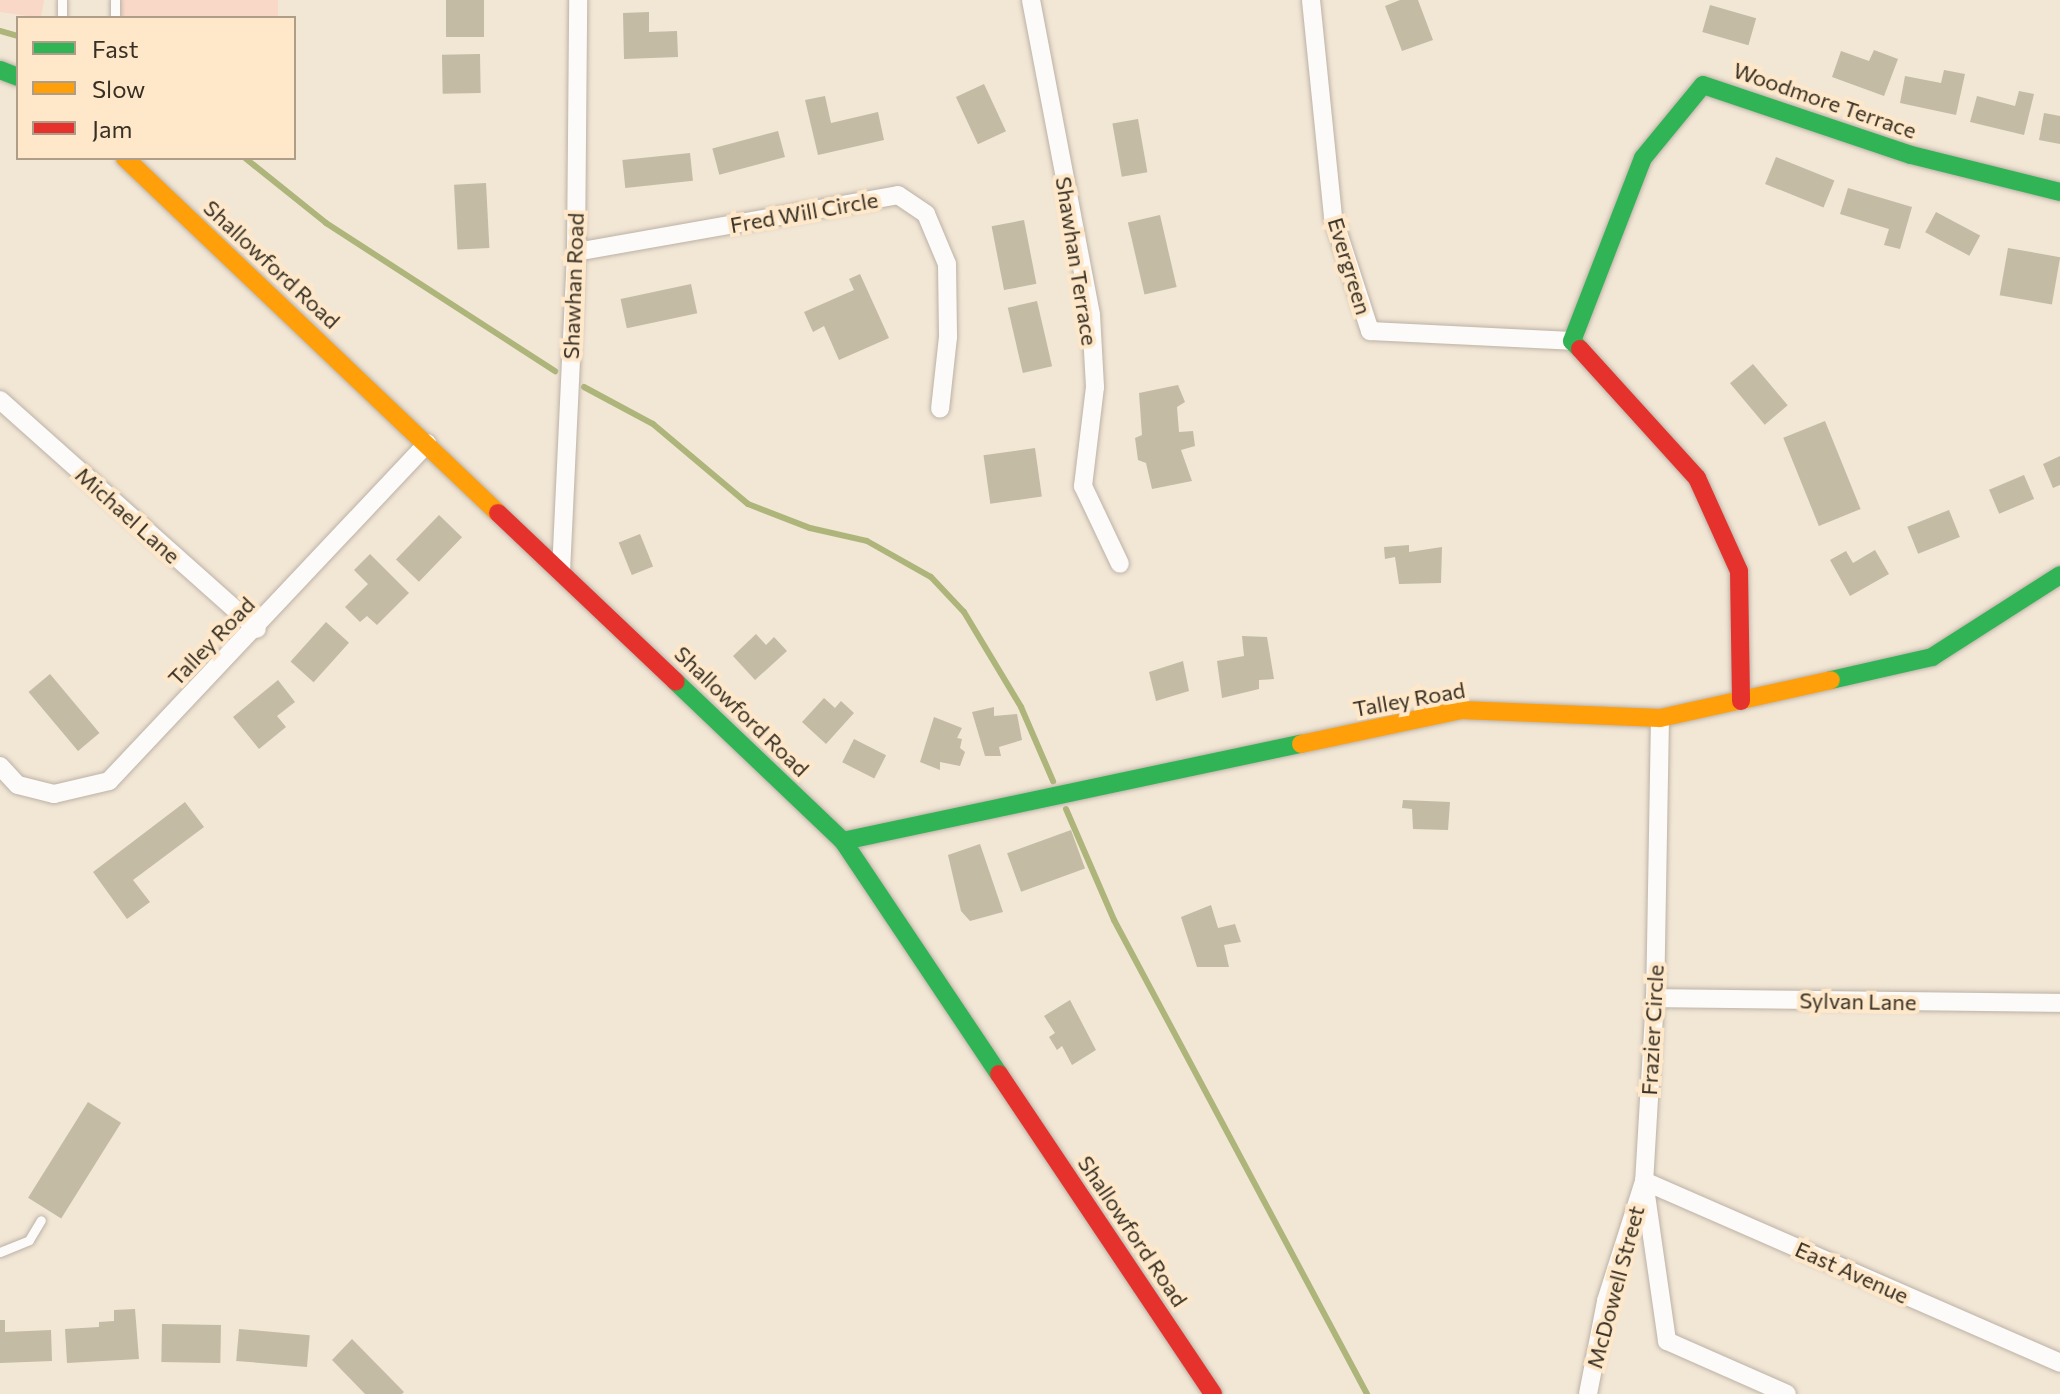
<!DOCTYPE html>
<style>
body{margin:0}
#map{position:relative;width:2060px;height:1394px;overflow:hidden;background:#f2e6d5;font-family:Commissioner,sans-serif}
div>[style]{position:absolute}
.green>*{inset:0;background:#f9d8c8;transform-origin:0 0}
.stream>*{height:6px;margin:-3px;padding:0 3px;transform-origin:3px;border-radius:3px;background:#aeb57b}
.building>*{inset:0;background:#c3bba4;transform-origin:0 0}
.roads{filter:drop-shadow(0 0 2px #bbb2a5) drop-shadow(0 0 2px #bbb2a5)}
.lane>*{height:9px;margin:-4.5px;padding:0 4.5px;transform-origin:4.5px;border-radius:4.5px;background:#fdfbf9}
.street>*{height:18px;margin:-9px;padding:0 9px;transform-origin:9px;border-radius:9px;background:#fdfbf9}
.fast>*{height:18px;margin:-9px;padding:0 9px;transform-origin:9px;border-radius:9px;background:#30b455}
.slow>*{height:18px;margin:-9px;padding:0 9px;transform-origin:9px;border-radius:9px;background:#ff9f0a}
.jam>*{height:18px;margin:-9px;padding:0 9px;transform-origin:9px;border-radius:9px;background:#e5322d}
span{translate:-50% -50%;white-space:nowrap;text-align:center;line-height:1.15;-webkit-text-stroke:8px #fee8c9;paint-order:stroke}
.street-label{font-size:22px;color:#372f23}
.legend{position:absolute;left:16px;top:16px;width:280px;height:144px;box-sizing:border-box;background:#fee8c9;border:2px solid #ae9e87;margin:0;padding:10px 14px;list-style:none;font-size:24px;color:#372f23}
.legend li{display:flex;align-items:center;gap:16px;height:40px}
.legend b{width:40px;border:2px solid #ae9e87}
</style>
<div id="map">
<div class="green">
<div style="clip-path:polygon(0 0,44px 0,41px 18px,0 12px)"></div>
<div style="left:119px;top:0;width:159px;height:18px"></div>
</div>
<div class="stream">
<div style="left:0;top:31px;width:19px;rotate:16deg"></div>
<div style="left:245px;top:158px;width:104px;rotate:38.7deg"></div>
<div style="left:326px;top:223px;width:273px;rotate:32.9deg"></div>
<div style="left:584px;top:387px;width:78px;rotate:28.2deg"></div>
<div style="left:653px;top:424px;width:124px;rotate:40.1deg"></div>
<div style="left:748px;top:504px;width:66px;rotate:21.2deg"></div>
<div style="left:810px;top:528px;width:58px;rotate:12.8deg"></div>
<div style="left:867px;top:541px;width:73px;rotate:29.4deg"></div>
<div style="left:931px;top:577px;width:48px;rotate:46.7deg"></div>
<div style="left:964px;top:612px;width:111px;rotate:59deg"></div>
<div style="left:1021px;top:707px;width:81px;rotate:66.6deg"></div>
<div style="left:1066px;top:809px;width:121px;rotate:66.6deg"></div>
<div style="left:1114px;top:920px;width:537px;rotate:61.91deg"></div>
</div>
<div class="building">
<div style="left:446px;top:0;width:38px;height:37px"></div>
<div style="clip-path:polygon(1400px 0,1418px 0,1433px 40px,1402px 51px,1385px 6px)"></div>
<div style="left:1710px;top:5px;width:48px;height:28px;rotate:16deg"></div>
<div style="clip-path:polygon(649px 12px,649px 32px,677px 31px,678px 57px,624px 59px,623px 13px)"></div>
<div style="clip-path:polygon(1874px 50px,1898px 59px,1884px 96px,1832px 77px,1841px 51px,1869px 61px)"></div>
<div style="left:480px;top:54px;width:39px;height:38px;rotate:89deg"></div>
<div style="clip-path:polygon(1944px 70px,1965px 74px,1956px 115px,1900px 103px,1905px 76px,1941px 83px)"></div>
<div style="left:984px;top:84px;width:52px;height:31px;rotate:65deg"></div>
<div style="clip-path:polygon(2019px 91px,2034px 94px,2024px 135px,1970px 122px,1977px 96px,2015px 106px)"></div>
<div style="clip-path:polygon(825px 96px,831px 123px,878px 112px,884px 140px,818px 155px,805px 100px)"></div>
<div style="clip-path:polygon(2044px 113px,2060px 116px,2060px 144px,2039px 140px)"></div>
<div style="left:1138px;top:119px;width:54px;height:26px;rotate:80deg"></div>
<div style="left:778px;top:131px;width:27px;height:68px;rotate:75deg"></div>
<div style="left:690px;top:153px;width:28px;height:68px;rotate:84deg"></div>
<div style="left:1776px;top:157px;width:63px;height:29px;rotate:22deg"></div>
<div style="left:486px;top:183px;width:65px;height:32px;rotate:87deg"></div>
<div style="clip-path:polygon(1848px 188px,1912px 207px,1900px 249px,1884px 245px,1889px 229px,1840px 214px)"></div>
<div style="left:1936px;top:212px;width:50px;height:23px;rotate:28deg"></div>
<div style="left:1160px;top:215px;width:74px;height:33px;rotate:77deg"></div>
<div style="left:1024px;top:220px;width:65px;height:33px;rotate:79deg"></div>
<div style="left:2008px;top:248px;width:53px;height:48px;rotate:10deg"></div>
<div style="clip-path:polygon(860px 274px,889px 338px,839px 360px,824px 326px,813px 332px,804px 312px,854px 290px,849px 279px)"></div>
<div style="left:691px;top:284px;width:30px;height:72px;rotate:78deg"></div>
<div style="left:1037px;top:301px;width:67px;height:30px;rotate:77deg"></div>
<div style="left:1753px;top:364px;width:54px;height:30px;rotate:50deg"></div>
<div style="clip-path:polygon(1178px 385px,1185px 402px,1177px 407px,1179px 432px,1193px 431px,1195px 446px,1181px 450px,1192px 481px,1152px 489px,1146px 463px,1138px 460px,1135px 438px,1142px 435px,1139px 393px)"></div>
<div style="left:1825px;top:421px;width:95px;height:45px;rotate:68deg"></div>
<div style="left:1035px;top:448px;width:49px;height:52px;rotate:82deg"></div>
<div style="clip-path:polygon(2060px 456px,2060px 485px,2053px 488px,2043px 464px)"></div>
<div style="left:2024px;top:475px;width:26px;height:38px;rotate:67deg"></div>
<div style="left:1949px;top:510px;width:29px;height:45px;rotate:68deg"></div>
<div style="left:439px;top:515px;width:32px;height:62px;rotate:44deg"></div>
<div style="left:640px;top:534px;width:35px;height:23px;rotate:68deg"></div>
<div style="clip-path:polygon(1409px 545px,1409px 552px,1442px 547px,1441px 583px,1399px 584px,1395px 557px,1385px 559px,1384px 547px)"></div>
<div style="clip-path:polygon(1875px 550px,1889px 574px,1850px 596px,1830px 560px,1846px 551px,1853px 563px)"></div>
<div style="clip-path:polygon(370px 554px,409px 593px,377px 625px,367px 616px,360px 622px,345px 607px,368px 584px,354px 570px)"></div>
<div style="left:326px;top:622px;width:31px;height:53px;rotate:42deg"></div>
<div style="clip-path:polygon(756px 634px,766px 645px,774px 637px,787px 651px,755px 680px,733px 656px)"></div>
<div style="clip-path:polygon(1242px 636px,1267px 637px,1274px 679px,1259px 680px,1259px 689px,1222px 698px,1217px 661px,1244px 656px)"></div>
<div style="clip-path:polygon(1183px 661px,1189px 691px,1156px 701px,1149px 672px)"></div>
<div style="left:50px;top:674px;width:77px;height:28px;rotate:50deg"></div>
<div style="clip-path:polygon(278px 680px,295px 702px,277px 716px,286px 727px,259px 749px,233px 717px)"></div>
<div style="clip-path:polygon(824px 698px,835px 708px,841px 701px,854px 713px,826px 744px,802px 722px)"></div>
<div style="clip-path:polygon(994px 707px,994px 716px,1017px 714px,1022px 740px,999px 747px,1001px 756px,985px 756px,972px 712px)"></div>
<div style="clip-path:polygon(934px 717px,962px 728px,957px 738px,962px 739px,960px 748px,965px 752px,960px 766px,940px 762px,940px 770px,920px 762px)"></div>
<div style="left:854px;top:739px;width:36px;height:26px;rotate:27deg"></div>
<div style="clip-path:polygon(1403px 800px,1450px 802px,1448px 830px,1413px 829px,1412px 809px,1402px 808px)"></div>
<div style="clip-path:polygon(185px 802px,204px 827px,133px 880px,150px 902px,127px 919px,93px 872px)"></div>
<div style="left:1071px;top:830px;width:41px;height:68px;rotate:70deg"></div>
<div style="clip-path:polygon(980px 844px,1003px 912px,970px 921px,961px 911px,948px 855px)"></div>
<div style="clip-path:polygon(1211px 905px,1218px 928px,1235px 924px,1241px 942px,1224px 945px,1229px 967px,1197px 967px,1181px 917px)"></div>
<div style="clip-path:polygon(1070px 1000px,1096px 1050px,1072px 1065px,1062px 1046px,1057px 1050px,1049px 1037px,1055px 1033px,1044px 1016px)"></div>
<div style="left:88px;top:1102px;width:39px;height:113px;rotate:32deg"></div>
<div style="clip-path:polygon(135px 1309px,139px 1359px,67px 1363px,65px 1329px,99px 1327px,99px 1322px,114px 1321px,114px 1310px)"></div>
<div style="clip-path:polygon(0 1320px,5px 1320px,5px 1332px,51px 1330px,52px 1361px,0 1363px)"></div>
<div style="left:162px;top:1324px;width:59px;height:38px;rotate:1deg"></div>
<div style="left:239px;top:1329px;width:71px;height:32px;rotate:5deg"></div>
<div style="clip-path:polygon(352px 1339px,404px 1392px,402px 1394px,365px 1394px,332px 1360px)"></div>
</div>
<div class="roads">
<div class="lane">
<div style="left:62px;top:18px;width:18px;rotate:-90deg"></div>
<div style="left:115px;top:18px;width:18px;rotate:-90deg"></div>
<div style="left:0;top:1252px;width:31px;rotate:-22deg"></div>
<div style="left:29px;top:1240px;width:23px;rotate:-59deg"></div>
</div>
<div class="street">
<div style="left:1031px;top:0;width:321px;rotate:79.2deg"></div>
<div style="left:1091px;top:315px;width:72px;rotate:86.8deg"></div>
<div style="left:1095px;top:387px;width:100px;rotate:96.9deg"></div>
<div style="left:1083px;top:486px;width:86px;rotate:64.6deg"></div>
<div style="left:1311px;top:0;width:218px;rotate:84.2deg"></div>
<div style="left:1333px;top:217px;width:120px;rotate:72deg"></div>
<div style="left:1370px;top:331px;width:202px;rotate:2.8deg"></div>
<div style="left:576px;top:252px;width:327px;rotate:-10deg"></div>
<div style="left:898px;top:195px;width:34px;rotate:34deg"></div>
<div style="left:926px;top:214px;width:54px;rotate:67.2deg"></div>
<div style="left:947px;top:264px;width:73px;rotate:89.2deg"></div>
<div style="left:948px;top:337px;width:72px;rotate:96.3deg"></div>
<div style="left:0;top:400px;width:344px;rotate:41.7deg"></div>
<div style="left:561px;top:572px;width:320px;rotate:-87.3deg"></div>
<div style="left:576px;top:252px;width:252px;rotate:-89.5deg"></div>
<div style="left:1660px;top:718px;width:280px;rotate:91deg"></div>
<div style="left:1655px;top:998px;width:183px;rotate:93.4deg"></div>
<div style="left:1644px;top:1181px;width:162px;rotate:81.8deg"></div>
<div style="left:1667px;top:1341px;width:131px;rotate:23.8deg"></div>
<div style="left:0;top:766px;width:26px;rotate:47deg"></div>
<div style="left:18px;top:785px;width:37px;rotate:14deg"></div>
<div style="left:54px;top:794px;width:57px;rotate:-13.3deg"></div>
<div style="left:109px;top:781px;width:464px;rotate:-46.7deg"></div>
<div style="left:1655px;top:998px;width:405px;rotate:0.7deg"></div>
<div style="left:1588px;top:1394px;width:95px;rotate:-79deg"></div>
<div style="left:1606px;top:1301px;width:126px;rotate:-72.4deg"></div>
<div style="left:1644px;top:1181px;width:454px;rotate:23.6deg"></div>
</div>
<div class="fast">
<div style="left:0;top:70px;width:19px;rotate:21deg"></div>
<div style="left:1580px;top:349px;width:11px;rotate:-135deg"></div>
<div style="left:1572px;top:341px;width:196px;rotate:-68.8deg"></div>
<div style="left:1643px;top:158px;width:94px;rotate:-50.6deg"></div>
<div style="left:1703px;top:85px;width:219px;rotate:18.6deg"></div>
<div style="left:1911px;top:155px;width:154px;rotate:13.9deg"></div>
<div style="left:1831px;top:680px;width:104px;rotate:-12.8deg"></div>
<div style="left:1932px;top:657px;width:152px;rotate:-32.6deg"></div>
<div style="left:676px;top:682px;width:231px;rotate:43.6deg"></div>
<div style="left:843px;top:841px;width:280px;rotate:56.2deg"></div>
<div style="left:843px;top:841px;width:468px;rotate:-12deg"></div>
</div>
<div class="slow">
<div style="left:125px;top:158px;width:515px;rotate:43.58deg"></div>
<div style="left:1301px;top:744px;width:164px;rotate:-12deg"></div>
<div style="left:1461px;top:710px;width:199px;rotate:2.3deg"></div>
<div style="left:1660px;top:718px;width:175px;rotate:-12.5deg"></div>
</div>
<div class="jam">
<div style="left:1580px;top:349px;width:174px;rotate:47.8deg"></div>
<div style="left:1697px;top:478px;width:102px;rotate:65.7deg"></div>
<div style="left:1739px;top:571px;width:130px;rotate:89.1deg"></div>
<div style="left:498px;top:513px;width:245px;rotate:43.5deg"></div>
<div style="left:999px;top:1074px;width:385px;rotate:56.2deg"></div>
</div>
</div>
<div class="street-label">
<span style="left:1825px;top:100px;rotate:19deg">Woodmore Terrace</span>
<span style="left:804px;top:212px;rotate:-10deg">Fred Will Circle</span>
<span style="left:1077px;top:261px;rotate:81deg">Shawhan Terrace</span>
<span style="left:272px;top:264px;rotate:43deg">Shallowford Road</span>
<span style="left:1350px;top:266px;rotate:73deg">Evergreen</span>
<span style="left:573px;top:286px;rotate:-88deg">Shawhan Road</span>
<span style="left:128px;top:515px;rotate:42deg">Michael Lane</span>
<span style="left:211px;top:641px;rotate:-46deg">Talley Road</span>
<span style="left:1409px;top:699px;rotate:-10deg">Talley Road</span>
<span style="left:742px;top:711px;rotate:44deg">Shallowford Road</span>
<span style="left:1858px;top:1001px;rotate:1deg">Sylvan Lane</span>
<span style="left:1652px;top:1030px;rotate:-87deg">Frazier Circle</span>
<span style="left:1133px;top:1231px;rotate:56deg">Shallowford Road</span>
<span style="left:1852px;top:1272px;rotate:24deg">East Avenue</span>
<span style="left:1615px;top:1287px;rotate:-75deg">McDowell Street</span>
</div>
<ul class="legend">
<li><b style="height:10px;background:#30b455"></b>Fast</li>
<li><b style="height:10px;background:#ff9f0a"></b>Slow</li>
<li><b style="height:10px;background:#e5322d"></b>Jam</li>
</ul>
</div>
